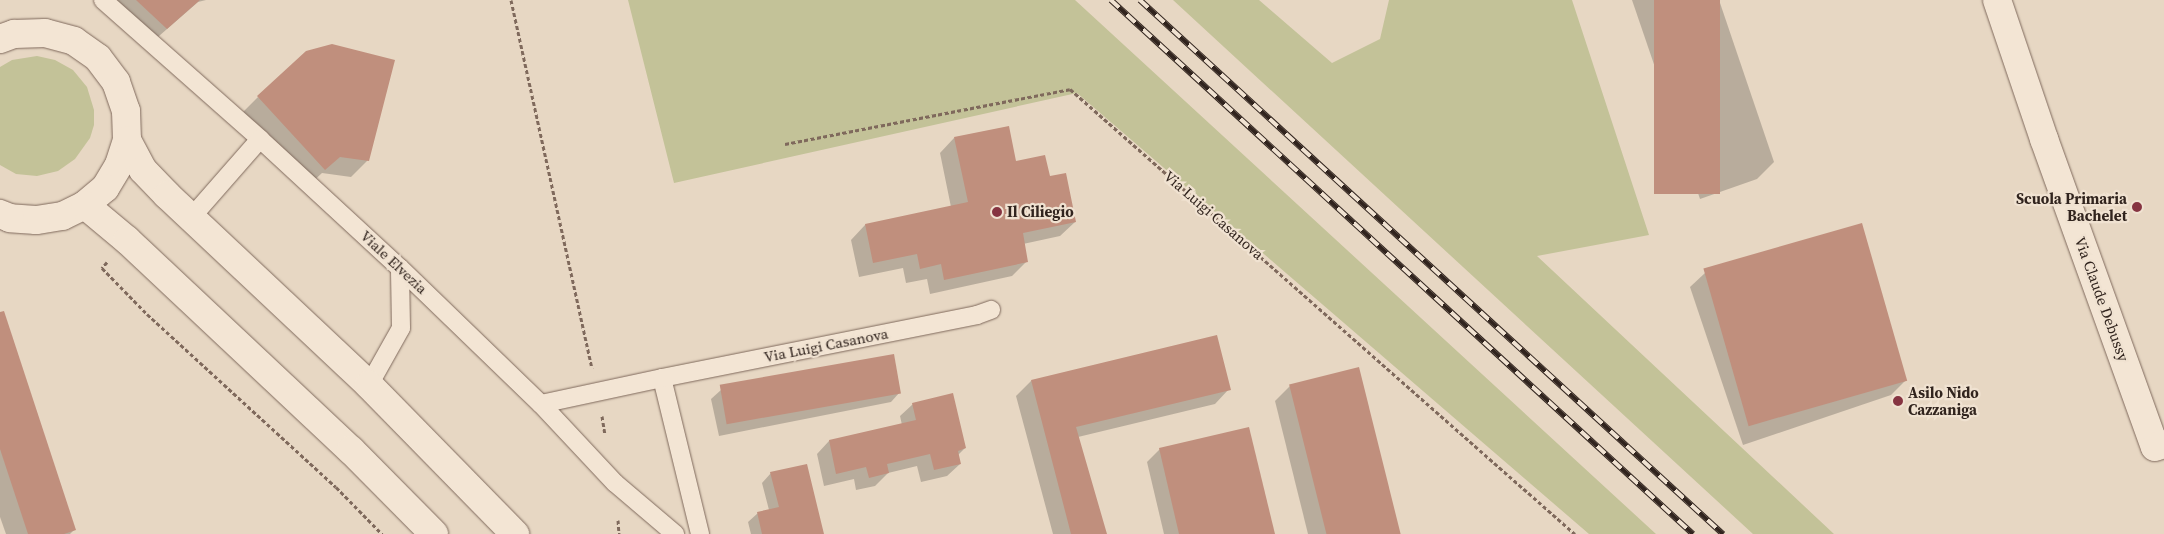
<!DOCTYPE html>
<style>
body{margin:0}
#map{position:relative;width:2164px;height:534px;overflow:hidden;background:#e7d7c3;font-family:"Source Serif 4",serif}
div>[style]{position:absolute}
.green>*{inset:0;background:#c3c298}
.shadow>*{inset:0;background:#0003}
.building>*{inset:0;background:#c08f7d;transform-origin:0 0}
.path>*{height:3px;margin-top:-1.5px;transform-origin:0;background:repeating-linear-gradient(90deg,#7f695c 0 4px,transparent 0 6.5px)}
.roads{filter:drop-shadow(0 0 1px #7f695c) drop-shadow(0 0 1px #7f695c)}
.service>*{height:18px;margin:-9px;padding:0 9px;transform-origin:9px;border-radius:9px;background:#f3e5d4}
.minor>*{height:28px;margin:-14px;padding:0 14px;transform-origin:14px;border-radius:14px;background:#f3e5d4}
.secondary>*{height:28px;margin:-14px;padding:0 14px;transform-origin:14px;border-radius:14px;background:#f3e5d4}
.rail>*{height:5.5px;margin-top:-2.75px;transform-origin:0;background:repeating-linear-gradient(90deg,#f0e2d1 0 11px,#31241e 0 22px);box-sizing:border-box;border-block:1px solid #31241e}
.dots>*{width:14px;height:14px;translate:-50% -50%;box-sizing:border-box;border:2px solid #f0e2d1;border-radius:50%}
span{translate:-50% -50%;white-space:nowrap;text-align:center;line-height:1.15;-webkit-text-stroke:4.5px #f0e2d1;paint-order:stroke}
.poi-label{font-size:15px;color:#31241e;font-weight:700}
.right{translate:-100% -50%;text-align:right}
.left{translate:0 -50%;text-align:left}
.street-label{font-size:15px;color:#31241e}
</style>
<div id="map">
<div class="green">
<div style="clip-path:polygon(628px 0,1075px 0,1656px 534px,1589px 534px,1077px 93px,674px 183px)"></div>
<div style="clip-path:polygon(1173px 0,1259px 0,1332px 63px,1380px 39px,1389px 0,1572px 0,1649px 235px,1537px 256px,1834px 534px,1753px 534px)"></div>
<div style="clip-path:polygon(37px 56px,55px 60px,73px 70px,87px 87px,94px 110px,94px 125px,90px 138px,75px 159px,58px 171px,37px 176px,16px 174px,0 165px,0 67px,12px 60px)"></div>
</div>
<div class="shadow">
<div style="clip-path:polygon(106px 0,206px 0,198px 2px,151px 43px)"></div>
<div style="clip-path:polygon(1632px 0,1719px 0,1774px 162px,1757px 179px,1700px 199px)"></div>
<div style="clip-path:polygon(258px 97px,368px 160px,351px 177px,322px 173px,308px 186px,241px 114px)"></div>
<div style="clip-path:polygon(954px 138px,1049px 178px,1075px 222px,1060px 236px,1023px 244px,1027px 261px,1012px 276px,930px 294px,927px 279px,906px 283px,903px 268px,859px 277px,851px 240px,865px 225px,951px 207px,940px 153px)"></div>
<div style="clip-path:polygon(1705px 273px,1905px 381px,1891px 395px,1743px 445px,1690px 287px)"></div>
<div style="clip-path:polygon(0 313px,74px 530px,70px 534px,6px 534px,0 517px)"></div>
<div style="clip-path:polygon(1216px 337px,1229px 389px,1215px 404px,1078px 437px,1106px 534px,1053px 534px,1016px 396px,1031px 381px)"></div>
<div style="clip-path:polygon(1290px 386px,1399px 534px,1308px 534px,1275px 401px)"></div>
<div style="clip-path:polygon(721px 390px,900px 392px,891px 402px,719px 436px,711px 399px)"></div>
<div style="clip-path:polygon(913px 404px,965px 448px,958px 455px,960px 464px,947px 476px,921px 482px,917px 466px,888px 473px,875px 486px,856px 490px,854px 479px,824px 486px,817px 454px,829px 441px,902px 425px,900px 416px)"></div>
<div style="clip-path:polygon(1160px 449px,1274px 534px,1164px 534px,1147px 462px)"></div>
<div style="clip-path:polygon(771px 473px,823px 534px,751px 534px,748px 522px,758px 513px,769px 510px,762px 483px)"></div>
</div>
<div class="building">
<div style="clip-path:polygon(136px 0,200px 0,167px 29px)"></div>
<div style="left:1654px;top:0;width:66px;height:194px"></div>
<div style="clip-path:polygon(332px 44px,395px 60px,369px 161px,340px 157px,325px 170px,257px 96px,306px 51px)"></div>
<div style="clip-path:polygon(1009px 126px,1016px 161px,1045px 155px,1050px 176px,1066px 173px,1076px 222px,1023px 233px,1028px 262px,944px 280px,941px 264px,920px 269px,917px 254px,873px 263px,865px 224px,968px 202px,954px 137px)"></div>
<div style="left:1862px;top:223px;width:164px;height:165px;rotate:74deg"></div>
<div style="clip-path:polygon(4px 311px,76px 530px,64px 534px,28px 534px,0 449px,0 312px)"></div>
<div style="clip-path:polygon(1217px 335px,1231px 390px,1076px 427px,1107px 534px,1071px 534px,1031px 380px)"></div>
<div style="left:894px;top:354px;width:40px;height:177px;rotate:80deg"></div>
<div style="left:1359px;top:367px;width:172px;height:72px;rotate:76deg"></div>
<div style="clip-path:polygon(953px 393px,966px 448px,958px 451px,961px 464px,934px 470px,930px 454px,887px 464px,889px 473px,869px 478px,866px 467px,836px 474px,829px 440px,916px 420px,912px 403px)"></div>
<div style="clip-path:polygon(1249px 427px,1275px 534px,1179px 534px,1159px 448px)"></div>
<div style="clip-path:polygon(807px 464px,824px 534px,762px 534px,757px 512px,779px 507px,770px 472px)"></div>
</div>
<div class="path">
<div style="left:511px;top:0;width:377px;rotate:77.6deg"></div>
<div style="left:785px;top:144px;width:290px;rotate:-10.9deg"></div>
<div style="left:1070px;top:89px;width:673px;rotate:41.39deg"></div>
<div style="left:107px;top:262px;width:8px;rotate:130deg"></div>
<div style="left:102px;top:268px;width:64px;rotate:45.6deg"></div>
<div style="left:147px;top:314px;width:256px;rotate:42.5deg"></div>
<div style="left:336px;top:487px;width:66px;rotate:45.6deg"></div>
<div style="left:602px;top:416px;width:18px;rotate:81deg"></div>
<div style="left:618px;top:520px;width:14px;rotate:86deg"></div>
</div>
<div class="roads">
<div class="service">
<div style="left:103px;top:0;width:210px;rotate:41.5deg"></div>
<div style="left:260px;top:139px;width:190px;rotate:42.7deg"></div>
<div style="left:400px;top:268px;width:196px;rotate:44deg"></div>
<div style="left:541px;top:404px;width:108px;rotate:46.9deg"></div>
<div style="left:615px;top:483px;width:79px;rotate:40.4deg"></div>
<div style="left:190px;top:219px;width:106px;rotate:-48.8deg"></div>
<div style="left:662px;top:378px;width:161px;rotate:76.3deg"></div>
<div style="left:369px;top:385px;width:65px;rotate:-60.7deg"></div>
<div style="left:401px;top:328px;width:60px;rotate:-91deg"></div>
<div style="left:541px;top:404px;width:124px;rotate:-12.1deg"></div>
<div style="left:662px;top:378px;width:321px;rotate:-11.3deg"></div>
<div style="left:977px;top:315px;width:15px;rotate:-20deg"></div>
</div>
<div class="minor">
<div style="left:1997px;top:0;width:147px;rotate:71.3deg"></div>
<div style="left:2044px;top:139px;width:327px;rotate:70.2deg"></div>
<div style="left:2155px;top:447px;width:9px;rotate:-18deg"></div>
</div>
<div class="secondary">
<div style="left:0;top:39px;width:15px;rotate:-20deg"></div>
<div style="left:14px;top:34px;width:31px;rotate:-2deg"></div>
<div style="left:45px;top:33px;width:30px;rotate:15deg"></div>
<div style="left:74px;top:41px;width:29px;rotate:35deg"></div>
<div style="left:98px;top:58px;width:30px;rotate:53deg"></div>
<div style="left:116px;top:82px;width:31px;rotate:71deg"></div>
<div style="left:126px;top:111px;width:29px;rotate:88deg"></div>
<div style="left:127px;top:140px;width:26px;rotate:108deg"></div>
<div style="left:119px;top:165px;width:27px;rotate:121deg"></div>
<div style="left:105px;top:188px;width:26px;rotate:140deg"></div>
<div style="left:85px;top:205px;width:25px;rotate:154deg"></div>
<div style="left:62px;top:216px;width:26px;rotate:171deg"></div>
<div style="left:36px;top:220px;width:26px;rotate:-176deg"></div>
<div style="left:10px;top:218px;width:11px;rotate:-158deg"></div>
<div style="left:127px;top:140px;width:34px;rotate:62deg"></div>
<div style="left:143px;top:170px;width:35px;rotate:46deg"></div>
<div style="left:167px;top:195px;width:277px;rotate:43.2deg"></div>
<div style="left:369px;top:385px;width:209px;rotate:45.6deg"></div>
<div style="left:85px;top:205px;width:55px;rotate:39.8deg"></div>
<div style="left:127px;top:240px;width:307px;rotate:43.2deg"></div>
<div style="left:351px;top:450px;width:118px;rotate:45.3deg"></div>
</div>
</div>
<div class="rail">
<div style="left:1111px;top:0;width:790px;rotate:42.54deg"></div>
<div style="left:1140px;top:0;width:791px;rotate:42.49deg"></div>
</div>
<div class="dots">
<div style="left:2137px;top:207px;background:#863441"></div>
<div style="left:997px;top:212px;background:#863441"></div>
<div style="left:1898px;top:401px;background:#863441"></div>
</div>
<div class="poi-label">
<span class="right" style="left:2127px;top:207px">Scuola Primaria<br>Bachelet</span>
<span class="left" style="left:1007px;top:212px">Il Ciliegio</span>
<span class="left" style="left:1908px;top:401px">Asilo Nido<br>Cazzaniga</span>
</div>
<div class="street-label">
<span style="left:1214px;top:215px;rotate:41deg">Via Luigi Casanova</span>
<span style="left:394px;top:262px;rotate:43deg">Viale Elvezia</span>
<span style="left:2102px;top:299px;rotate:70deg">Via Claude Debussy</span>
<span style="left:826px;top:345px;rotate:-11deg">Via Luigi Casanova</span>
</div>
</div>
